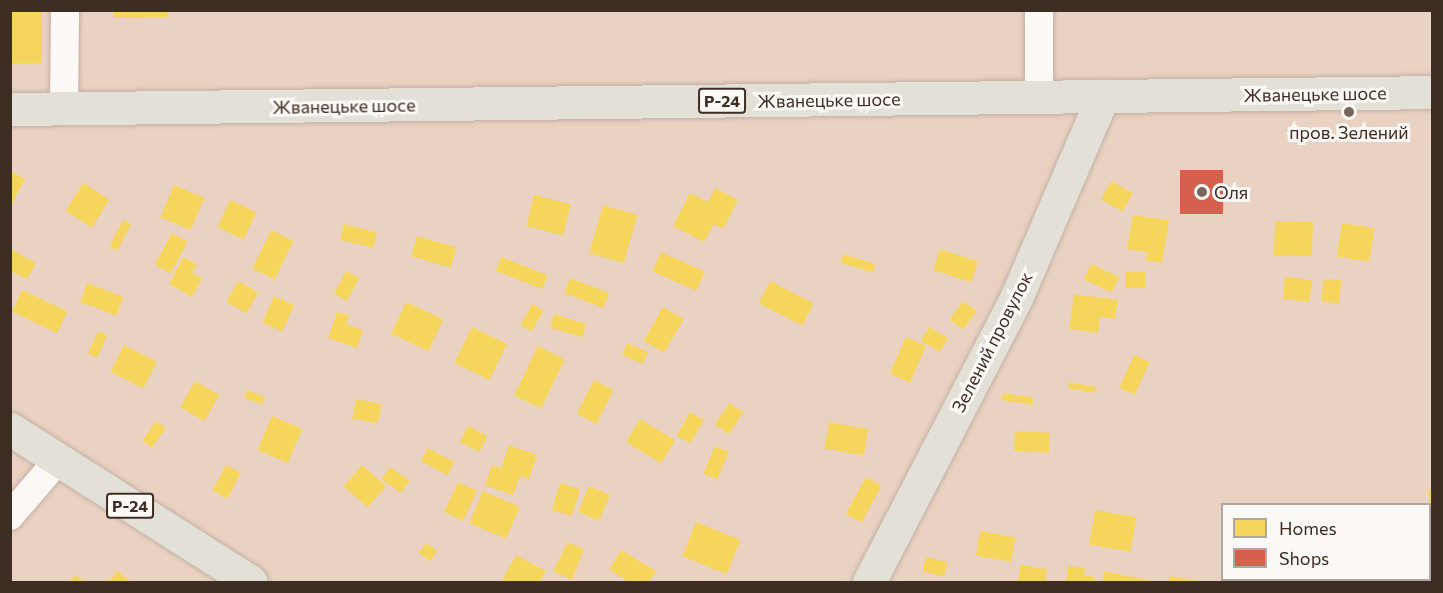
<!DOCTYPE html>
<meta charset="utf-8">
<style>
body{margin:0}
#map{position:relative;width:1443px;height:593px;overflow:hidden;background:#ead2c2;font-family:Commissioner,sans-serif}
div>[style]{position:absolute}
.homes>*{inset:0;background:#f6d55c;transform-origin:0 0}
.shops>*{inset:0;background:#d6604d;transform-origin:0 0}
.roads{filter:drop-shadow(0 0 2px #c3b0a3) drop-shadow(0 0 2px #c3b0a3)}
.minor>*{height:28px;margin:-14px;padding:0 14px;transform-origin:14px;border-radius:14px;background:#fcf8f6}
.major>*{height:33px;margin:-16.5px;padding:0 16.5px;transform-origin:16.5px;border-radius:16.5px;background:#e3e0d8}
.dots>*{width:16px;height:16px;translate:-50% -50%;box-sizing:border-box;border:3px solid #fdf9f6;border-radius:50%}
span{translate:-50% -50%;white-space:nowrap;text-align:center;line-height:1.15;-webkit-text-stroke:6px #fdf9f6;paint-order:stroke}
.shield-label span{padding:2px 4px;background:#fdf9f6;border:2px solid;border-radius:4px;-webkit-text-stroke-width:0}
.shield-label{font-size:16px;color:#3e2d22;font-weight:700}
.street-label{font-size:18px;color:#3e2d22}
.poi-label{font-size:18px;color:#3e2d22}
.left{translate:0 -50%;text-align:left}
.frame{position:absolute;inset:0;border:12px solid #3e2d22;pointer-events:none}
.legend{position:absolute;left:1221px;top:503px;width:210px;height:78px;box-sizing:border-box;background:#fdf9f6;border:2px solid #b1a7a1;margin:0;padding:8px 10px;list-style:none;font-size:18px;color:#3e2d22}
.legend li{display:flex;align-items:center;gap:12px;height:30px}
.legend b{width:30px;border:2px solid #b1a7a1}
</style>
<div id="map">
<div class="homes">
<div style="left:10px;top:10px;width:32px;height:53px"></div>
<div style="clip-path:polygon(113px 10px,167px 10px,167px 17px,114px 18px)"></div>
<div style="clip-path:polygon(10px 171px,25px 179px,10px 207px)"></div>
<div style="left:1111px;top:181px;width:25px;height:21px;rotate:29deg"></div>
<div style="left:83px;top:183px;width:31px;height:33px;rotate:32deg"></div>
<div style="left:174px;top:185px;width:33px;height:35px;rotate:23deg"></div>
<div style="clip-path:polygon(715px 188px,738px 200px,723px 229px,714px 224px,704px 242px,673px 226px,690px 193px,708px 202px)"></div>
<div style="left:534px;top:195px;width:38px;height:32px;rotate:14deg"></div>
<div style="left:230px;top:200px;width:29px;height:30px;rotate:25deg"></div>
<div style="left:603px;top:205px;width:36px;height:50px;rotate:16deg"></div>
<div style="clip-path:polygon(1133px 215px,1169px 220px,1162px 263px,1146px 261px,1147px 252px,1127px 249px)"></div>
<div style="left:123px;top:220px;width:9px;height:30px;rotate:27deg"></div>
<div style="left:1275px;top:221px;width:38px;height:34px;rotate:2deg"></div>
<div style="left:1342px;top:223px;width:33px;height:34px;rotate:9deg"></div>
<div style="left:344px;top:224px;width:34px;height:16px;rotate:14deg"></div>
<div style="left:271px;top:230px;width:25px;height:43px;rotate:26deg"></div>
<div style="left:172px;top:233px;width:18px;height:36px;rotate:29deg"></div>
<div style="left:417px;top:236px;width:41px;height:21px;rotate:16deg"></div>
<div style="clip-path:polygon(10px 249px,36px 263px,27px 279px,10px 271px)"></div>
<div style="left:940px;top:249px;width:40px;height:22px;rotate:18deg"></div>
<div style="left:661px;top:252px;width:48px;height:21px;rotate:24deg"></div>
<div style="left:843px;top:254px;width:34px;height:9px;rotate:17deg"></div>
<div style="clip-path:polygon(183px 257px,197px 264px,192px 273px,202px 278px,192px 297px,169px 284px)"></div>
<div style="left:501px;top:257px;width:50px;height:15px;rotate:21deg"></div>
<div style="left:1091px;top:264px;width:31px;height:17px;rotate:25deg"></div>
<div style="left:346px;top:271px;width:15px;height:26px;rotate:28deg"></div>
<div style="left:1125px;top:272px;width:20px;height:16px"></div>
<div style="left:1285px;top:277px;width:27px;height:22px;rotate:6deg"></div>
<div style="left:570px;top:278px;width:42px;height:16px;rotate:21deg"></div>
<div style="left:1323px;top:279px;width:18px;height:23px;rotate:3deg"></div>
<div style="left:238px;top:281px;width:23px;height:24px;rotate:29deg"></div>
<div style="left:770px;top:281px;width:49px;height:25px;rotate:27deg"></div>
<div style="left:87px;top:283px;width:39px;height:20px;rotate:21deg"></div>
<div style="left:22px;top:290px;width:50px;height:24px;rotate:25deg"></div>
<div style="clip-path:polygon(1074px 294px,1118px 300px,1115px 319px,1100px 317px,1098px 333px,1069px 329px)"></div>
<div style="left:274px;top:296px;width:22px;height:29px;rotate:24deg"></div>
<div style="left:963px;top:301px;width:17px;height:23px;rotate:36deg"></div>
<div style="left:406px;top:302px;width:41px;height:35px;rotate:25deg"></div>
<div style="left:532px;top:304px;width:13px;height:24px;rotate:29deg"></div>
<div style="left:663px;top:307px;width:24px;height:39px;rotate:30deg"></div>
<div style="clip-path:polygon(337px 312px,349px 315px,346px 324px,363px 330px,357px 348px,328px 338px)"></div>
<div style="left:554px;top:314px;width:34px;height:14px;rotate:17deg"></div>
<div style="left:472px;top:327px;width:39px;height:40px;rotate:26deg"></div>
<div style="left:929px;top:327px;width:22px;height:16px;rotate:30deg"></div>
<div style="left:98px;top:331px;width:10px;height:25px;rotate:24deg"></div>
<div style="left:906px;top:337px;width:22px;height:40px;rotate:24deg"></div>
<div style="left:627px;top:343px;width:23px;height:13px;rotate:23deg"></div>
<div style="left:124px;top:345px;width:37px;height:30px;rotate:27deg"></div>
<div style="left:538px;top:346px;width:30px;height:55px;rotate:26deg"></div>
<div style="left:1134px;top:355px;width:17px;height:36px;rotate:24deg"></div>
<div style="left:594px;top:380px;width:22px;height:38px;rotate:27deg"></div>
<div style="left:195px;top:381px;width:28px;height:30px;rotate:30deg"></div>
<div style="left:1069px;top:382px;width:27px;height:6px;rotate:10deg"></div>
<div style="left:247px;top:390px;width:19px;height:8px;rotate:21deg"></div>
<div style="left:1003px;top:393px;width:31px;height:7px;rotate:9deg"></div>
<div style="left:356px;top:399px;width:26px;height:20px;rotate:11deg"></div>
<div style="left:729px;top:403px;width:17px;height:26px;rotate:33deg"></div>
<div style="left:690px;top:412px;width:16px;height:27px;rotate:30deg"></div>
<div style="left:272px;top:416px;width:33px;height:37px;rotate:23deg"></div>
<div style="left:640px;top:419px;width:41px;height:27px;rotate:31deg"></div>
<div style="left:156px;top:421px;width:12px;height:24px;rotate:35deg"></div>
<div style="left:829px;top:422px;width:40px;height:27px;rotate:10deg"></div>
<div style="left:468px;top:426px;width:22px;height:18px;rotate:27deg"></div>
<div style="left:1015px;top:431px;width:35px;height:20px;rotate:3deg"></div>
<div style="clip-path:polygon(509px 445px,537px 455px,529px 479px,520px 476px,513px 495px,485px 485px,492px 465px,501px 468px)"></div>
<div style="left:715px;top:446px;width:15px;height:30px;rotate:23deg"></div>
<div style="left:428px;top:448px;width:30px;height:15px;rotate:28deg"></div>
<div style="left:226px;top:465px;width:17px;height:29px;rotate:28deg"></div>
<div style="left:362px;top:465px;width:32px;height:28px;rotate:41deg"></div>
<div style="left:390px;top:467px;width:24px;height:15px;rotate:35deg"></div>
<div style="left:866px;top:477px;width:18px;height:42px;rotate:29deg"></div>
<div style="left:458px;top:482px;width:21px;height:33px;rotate:25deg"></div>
<div style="left:560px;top:483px;width:21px;height:28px;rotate:17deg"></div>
<div style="left:589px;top:486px;width:23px;height:28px;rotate:23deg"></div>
<div style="clip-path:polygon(1432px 490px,1432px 511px,1431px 511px,1428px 491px)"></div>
<div style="left:483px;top:491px;width:40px;height:35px;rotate:23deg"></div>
<div style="left:1095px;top:510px;width:42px;height:35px;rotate:10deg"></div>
<div style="left:696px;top:522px;width:48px;height:37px;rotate:22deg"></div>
<div style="left:980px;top:531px;width:36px;height:25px;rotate:10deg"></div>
<div style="clip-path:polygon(568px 542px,584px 549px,572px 580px,553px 571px)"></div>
<div style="left:426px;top:543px;width:14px;height:12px;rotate:36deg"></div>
<div style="clip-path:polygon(621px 550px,656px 571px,649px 582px,630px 582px,609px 570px)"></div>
<div style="clip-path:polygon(516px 555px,546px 571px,539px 582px,501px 582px)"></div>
<div style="left:926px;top:557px;width:22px;height:15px;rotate:13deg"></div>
<div style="clip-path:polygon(1020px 565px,1047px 569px,1045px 582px,1018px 582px)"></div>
<div style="clip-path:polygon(1068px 566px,1085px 568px,1084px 575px,1095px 577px,1095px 582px,1066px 582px)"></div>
<div style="clip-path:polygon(118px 571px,131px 582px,108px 582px)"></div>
<div style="clip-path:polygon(1104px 571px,1149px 580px,1149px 582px,1102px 582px)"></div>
<div style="clip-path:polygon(75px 575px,85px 582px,69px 582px)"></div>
<div style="clip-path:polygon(1170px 576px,1198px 581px,1198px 582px,1169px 582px)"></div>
<div style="clip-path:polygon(1307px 580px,1306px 582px,1261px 581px,1261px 580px)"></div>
</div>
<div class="shops">
<div style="left:1180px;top:170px;width:43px;height:44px"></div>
</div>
<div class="roads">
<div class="minor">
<div style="left:1039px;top:97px;width:87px;rotate:-90deg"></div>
<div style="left:64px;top:109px;width:99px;rotate:-89.4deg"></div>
<div style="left:10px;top:516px;width:74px;rotate:-49.4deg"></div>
</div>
<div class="major">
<div style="left:10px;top:109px;width:1422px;rotate:-0.68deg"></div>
<div style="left:10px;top:429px;width:285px;rotate:32.4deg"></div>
<div style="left:869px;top:582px;width:320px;rotate:-62.6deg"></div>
<div style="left:1016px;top:298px;width:220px;rotate:-66.7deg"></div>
</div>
</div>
<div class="dots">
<div style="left:1349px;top:112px;background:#7a675a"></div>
<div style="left:1202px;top:192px;background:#7a675a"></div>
</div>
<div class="shield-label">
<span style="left:722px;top:101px">Р-24</span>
<span style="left:130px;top:506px">Р-24</span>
</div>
<div class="street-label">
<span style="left:1315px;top:94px;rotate:-1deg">Жванецьке шосе</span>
<span style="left:829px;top:100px;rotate:-1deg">Жванецьке шосе</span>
<span style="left:344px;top:106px;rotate:-1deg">Жванецьке шосе</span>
<span style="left:992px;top:342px;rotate:-63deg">Зелений провулок</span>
</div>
<div class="poi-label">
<span style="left:1349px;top:132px">пров. Зелений</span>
<span class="left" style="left:1214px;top:192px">Оля</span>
</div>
<div class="frame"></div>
<ul class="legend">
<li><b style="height:16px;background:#f6d55c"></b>Homes</li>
<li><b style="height:16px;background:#d6604d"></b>Shops</li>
</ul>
</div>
